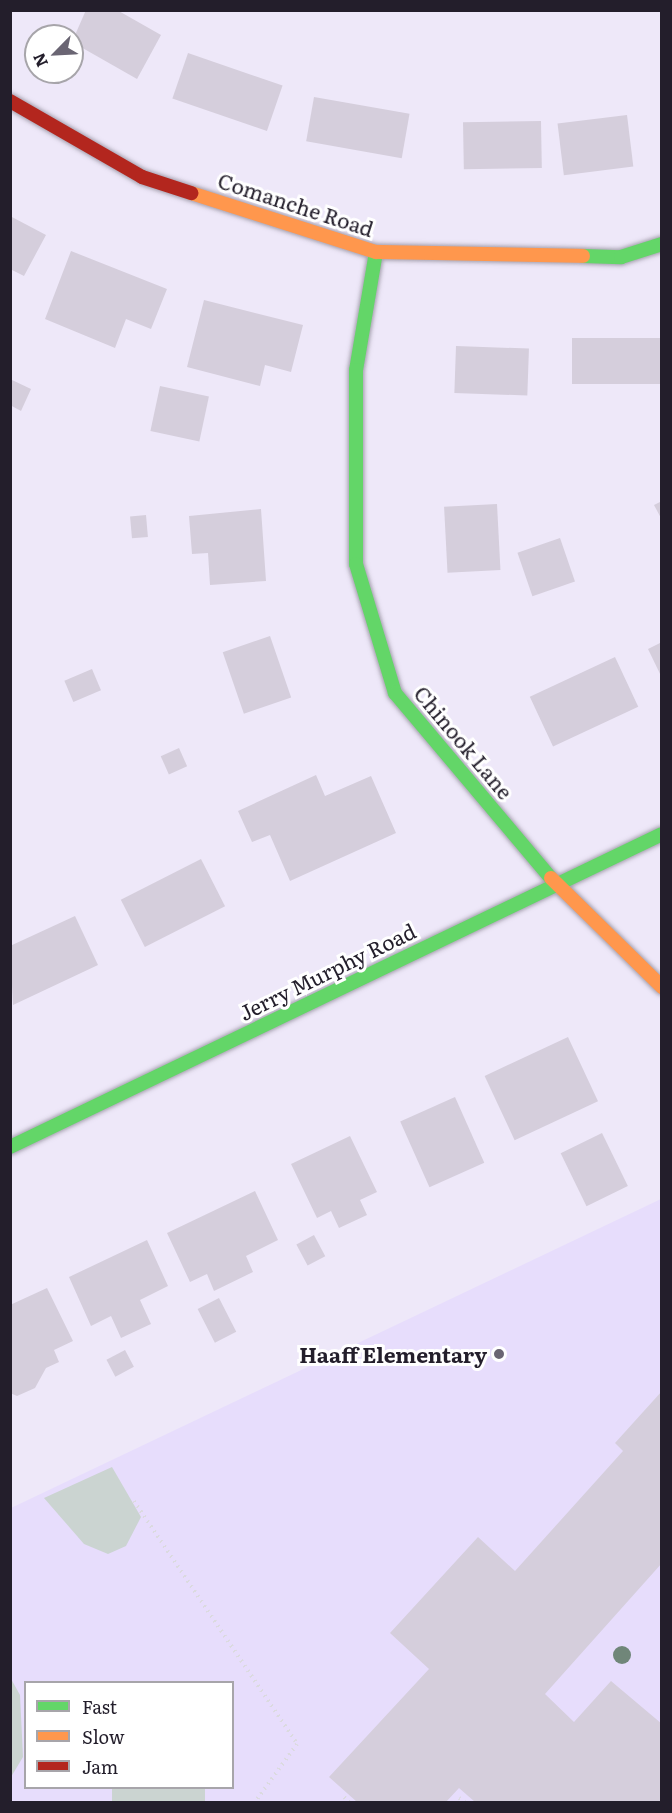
<!DOCTYPE html>
<style>
body{margin:0}
#map{position:relative;width:672px;height:1813px;overflow:hidden;background:#eee8f9;font-family:Literata,serif}
div>[style]{position:absolute}
.built>*{inset:0;background:#e7ddfc}
.green>*{inset:0;background:#cbd4d1;transform-origin:0 0}
.building>*{inset:0;background:#d5cedc;transform-origin:0 0}
.path>*{height:4px;margin-top:-2px;transform-origin:0;background:repeating-linear-gradient(90deg,#dbdadf 0 1.5px,transparent 0 6px)}
.roads{filter:drop-shadow(0 0 2px #a6a1af) drop-shadow(0 0 2px #a6a1af)}
.fast>*{height:14px;margin:-7px;padding:0 7px;transform-origin:7px;border-radius:7px;background:#63d668}
.slow>*{height:14px;margin:-7px;padding:0 7px;transform-origin:7px;border-radius:7px;background:#ff974d}
.jam>*{height:14px;margin:-7px;padding:0 7px;transform-origin:7px;border-radius:7px;background:#b3261e}
.trees>*{width:18px;height:18px;margin:-9px;border-radius:50%;background:#708679}
.dots>*{width:16px;height:16px;translate:-50% -50%;box-sizing:border-box;border:3px solid #fff;border-radius:50%}
span{translate:-50% -50%;white-space:nowrap;text-align:center;line-height:1.15;-webkit-text-stroke:6px #fff;paint-order:stroke}
.street-label{font-size:21px;color:#231e2b}
.poi-label{font-size:21px;color:#231e2b;font-weight:700}
.right{translate:-100% -50%;text-align:right}
.frame{position:absolute;inset:0;border:12px solid #231e2b;pointer-events:none}
.legend{position:absolute;left:24px;top:1681px;width:210px;height:108px;box-sizing:border-box;background:#fff;border:2px solid #a7a5aa;margin:0;padding:8px 10px;list-style:none;font-size:18px;color:#231e2b}
.legend li{display:flex;align-items:center;gap:12px;height:30px}
.legend b{width:30px;border:2px solid #a7a5aa}
.north{position:absolute;left:24px;top:24px;width:60px;height:60px;box-sizing:border-box;background:#fff;border:2px solid #a7a5aa;border-radius:50%;rotate:246deg;font-size:16px;font-weight:700;line-height:24px;text-align:center;color:#231e2b}
.north::after{content:'';display:block;margin:auto;width:21px;height:27px;background:#6a6573;clip-path:polygon(50% 0,100% 100%,50% 72%,0 100%)}
</style>
<div id="map">
<div class="built">
<div style="clip-path:polygon(evenodd,661px 1199px,661px 1802px,11px 1802px,11px 1508px,661px 1199px,26px 1682px,232px 1682px,232px 1788px,26px 1788px,26px 1682px)"></div>
</div>
<div class="green">
<div style="clip-path:polygon(112px 1467px,141px 1517px,126px 1546px,108px 1554px,84px 1544px,44px 1498px)"></div>
<div style="clip-path:polygon(10px 1677px,20px 1695px,23px 1757px,11px 1777px)"></div>
<div style="left:112px;top:1788px;width:93px;height:14px"></div>
</div>
<div class="building">
<div style="clip-path:polygon(86px 10px,117px 10px,161px 35px,137px 79px,72px 42px)"></div>
<div style="left:188px;top:53px;width:100px;height:48px;rotate:19deg"></div>
<div style="left:314px;top:97px;width:97px;height:45px;rotate:10deg"></div>
<div style="left:627px;top:115px;width:52px;height:70px;rotate:83deg"></div>
<div style="left:541px;top:121px;width:47px;height:78px;rotate:89deg"></div>
<div style="clip-path:polygon(10px 216px,46px 235px,24px 276px,10px 269px)"></div>
<div style="clip-path:polygon(71px 251px,167px 289px,151px 329px,126px 319px,115px 348px,45px 319px)"></div>
<div style="clip-path:polygon(204px 300px,303px 325px,291px 372px,265px 365px,260px 386px,187px 367px)"></div>
<div style="left:662px;top:338px;width:46px;height:90px;rotate:90deg"></div>
<div style="left:456px;top:346px;width:73px;height:47px;rotate:2deg"></div>
<div style="clip-path:polygon(12px 380px,31px 389px,21px 411px,10px 405px)"></div>
<div style="left:160px;top:386px;width:50px;height:46px;rotate:12deg"></div>
<div style="clip-path:polygon(662px 501px,662px 520px,654px 505px)"></div>
<div style="left:497px;top:504px;width:66px;height:53px;rotate:87deg"></div>
<div style="clip-path:polygon(261px 509px,266px 581px,210px 585px,208px 553px,192px 554px,189px 516px)"></div>
<div style="left:146px;top:515px;width:22px;height:16px;rotate:85deg"></div>
<div style="left:560px;top:538px;width:46px;height:45px;rotate:71deg"></div>
<div style="left:270px;top:636px;width:65px;height:50px;rotate:71deg"></div>
<div style="clip-path:polygon(662px 642px,662px 678px,648px 649px)"></div>
<div style="left:615px;top:657px;width:55px;height:94px;rotate:65deg"></div>
<div style="left:92px;top:669px;width:23px;height:30px;rotate:67deg"></div>
<div style="left:179px;top:748px;width:20px;height:20px;rotate:66deg"></div>
<div style="clip-path:polygon(316px 775px,325px 796px,371px 776px,396px 833px,290px 881px,270px 835px,252px 842px,238px 811px)"></div>
<div style="left:201px;top:859px;width:53px;height:90px;rotate:63deg"></div>
<div style="clip-path:polygon(75px 916px,98px 965px,13px 1005px,10px 946px)"></div>
<div style="left:568px;top:1037px;width:71px;height:92px;rotate:65deg"></div>
<div style="left:455px;top:1097px;width:72px;height:60px;rotate:66deg"></div>
<div style="left:602px;top:1133px;width:59px;height:46px;rotate:64deg"></div>
<div style="clip-path:polygon(350px 1136px,377px 1192px,360px 1200px,367px 1215px,339px 1228px,331px 1211px,317px 1218px,291px 1164px)"></div>
<div style="clip-path:polygon(255px 1191px,278px 1240px,246px 1256px,253px 1272px,214px 1291px,207px 1274px,190px 1282px,167px 1233px)"></div>
<div style="left:314px;top:1235px;width:24px;height:20px;rotate:62deg"></div>
<div style="clip-path:polygon(147px 1240px,168px 1286px,140px 1300px,151px 1324px,121px 1338px,111px 1316px,91px 1326px,69px 1277px)"></div>
<div style="clip-path:polygon(47px 1288px,73px 1341px,54px 1350px,59px 1362px,46px 1368px,35px 1388px,17px 1396px,10px 1393px,10px 1305px)"></div>
<div style="left:219px;top:1298px;width:38px;height:24px;rotate:63deg"></div>
<div style="left:125px;top:1350px;width:19px;height:21px;rotate:62deg"></div>
<div style="clip-path:polygon(662px 1391px,662px 1563px,545px 1694px,574px 1722px,611px 1681px,662px 1724px,662px 1802px,475px 1802px,459px 1788px,446px 1802px,357px 1802px,329px 1777px,429px 1669px,390px 1633px,478px 1537px,515px 1571px,623px 1451px,615px 1443px)"></div>
</div>
<div class="path">
<div style="left:134px;top:1501px;width:293px;rotate:56.1deg"></div>
<div style="left:297px;top:1744px;width:72px;rotate:125.9deg"></div>
<div style="left:344px;top:1797px;width:7px;rotate:45deg"></div>
<div style="left:459px;top:1798px;width:7px;rotate:34deg"></div>
</div>
<div class="roads">
<div class="fast">
<div style="left:376px;top:252px;width:120px;rotate:99.6deg"></div>
<div style="left:356px;top:370px;width:194px;rotate:90deg"></div>
<div style="left:356px;top:564px;width:135px;rotate:73.2deg"></div>
<div style="left:395px;top:693px;width:242px;rotate:49.9deg"></div>
<div style="left:583px;top:256px;width:38px;rotate:2deg"></div>
<div style="left:621px;top:257px;width:43px;rotate:-17.6deg"></div>
<div style="left:10px;top:1147px;width:723px;rotate:-25.64deg"></div>
</div>
<div class="slow">
<div style="left:191px;top:193px;width:194px;rotate:17.7deg"></div>
<div style="left:376px;top:252px;width:207px;rotate:1.1deg"></div>
<div style="left:551px;top:878px;width:156px;rotate:44.5deg"></div>
</div>
<div class="jam">
<div style="left:10px;top:101px;width:152px;rotate:29.9deg"></div>
<div style="left:142px;top:177px;width:52px;rotate:18.1deg"></div>
</div>
</div>
<div class="trees">
<div style="left:622px;top:1655px"></div>
</div>
<div class="dots">
<div style="left:499px;top:1354px;background:#6a6573"></div>
</div>
<div class="street-label">
<span style="left:296px;top:204px;rotate:18deg">Comanche Road</span>
<span style="left:464px;top:742px;rotate:50deg">Chinook Lane</span>
<span style="left:327px;top:971px;rotate:-26deg">Jerry Murphy Road</span>
</div>
<div class="poi-label">
<span class="right" style="left:487px;top:1354px">Haaff Elementary</span>
</div>
<div class="frame"></div>
<ul class="legend">
<li><b style="height:8px;background:#63d668"></b>Fast</li>
<li><b style="height:8px;background:#ff974d"></b>Slow</li>
<li><b style="height:8px;background:#b3261e"></b>Jam</li>
</ul>
<div class="north">N</div>
</div>
